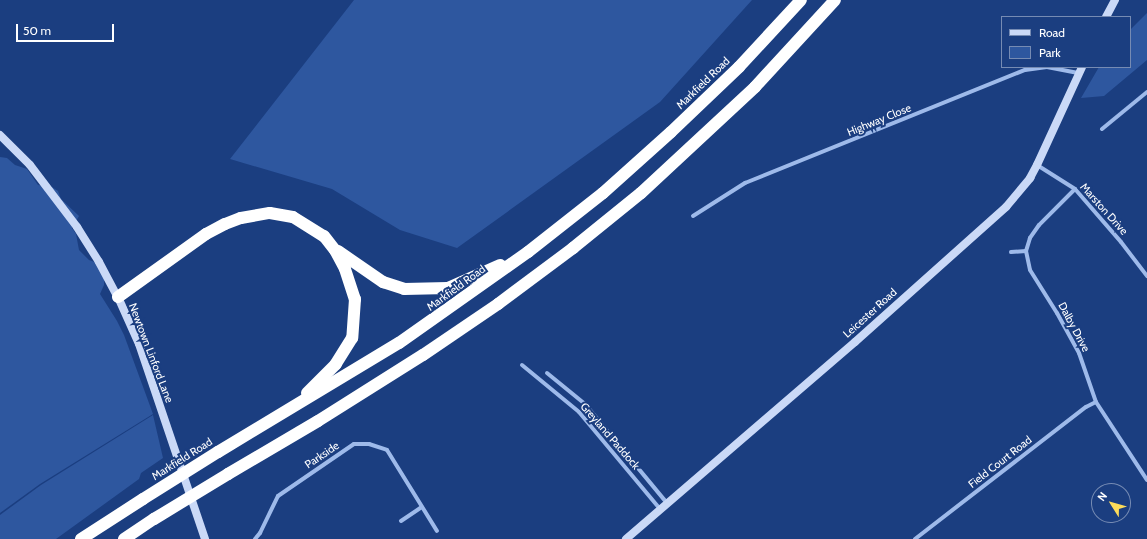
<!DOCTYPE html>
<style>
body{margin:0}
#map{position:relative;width:1147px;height:539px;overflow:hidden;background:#1b3e80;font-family:Cabin,sans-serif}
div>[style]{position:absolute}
.green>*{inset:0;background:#2e579f}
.street>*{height:4px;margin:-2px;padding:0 2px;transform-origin:2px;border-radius:2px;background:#9ebaea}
.secondary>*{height:8px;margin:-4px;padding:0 4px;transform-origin:4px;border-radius:4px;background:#cad9f7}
.highway>*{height:12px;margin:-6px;padding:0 6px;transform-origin:6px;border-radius:6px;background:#fff}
.highway-bridge>*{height:12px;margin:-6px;padding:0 6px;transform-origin:6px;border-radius:6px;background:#fff}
span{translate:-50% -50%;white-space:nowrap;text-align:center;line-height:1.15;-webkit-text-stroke:4px #1b3e80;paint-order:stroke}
.street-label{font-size:11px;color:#fff}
.legend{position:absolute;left:1001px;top:16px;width:130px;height:52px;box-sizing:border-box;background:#1b3e80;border:1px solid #768bb3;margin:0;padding:5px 7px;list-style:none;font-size:12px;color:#fff}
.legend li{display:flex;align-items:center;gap:8px;height:20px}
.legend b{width:20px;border:1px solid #768bb3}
.north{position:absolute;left:1091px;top:483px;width:40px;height:40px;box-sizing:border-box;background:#1b3e80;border:1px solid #768bb3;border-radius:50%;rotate:307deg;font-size:11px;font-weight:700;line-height:16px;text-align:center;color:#fff}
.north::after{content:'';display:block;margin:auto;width:14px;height:18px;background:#fcdb5a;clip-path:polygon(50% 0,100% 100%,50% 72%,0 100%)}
.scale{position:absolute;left:16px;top:24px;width:98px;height:18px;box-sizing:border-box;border:2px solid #fff;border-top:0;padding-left:5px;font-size:12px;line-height:14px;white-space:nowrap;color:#fff;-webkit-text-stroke:3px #1b3e80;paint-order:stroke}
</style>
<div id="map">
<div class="green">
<div style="clip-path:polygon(354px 0,752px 0,660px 102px,457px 248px,400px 230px,332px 189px,230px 159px)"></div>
<div style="clip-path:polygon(1147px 13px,1147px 60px,1104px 96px,1081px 98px,1099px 67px,1130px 67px,1130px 30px)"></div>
<div style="clip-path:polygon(0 157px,7px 158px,15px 165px,27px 169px,38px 185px,52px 187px,58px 191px,61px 199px,79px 216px,72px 228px,76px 234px,79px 250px,89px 260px,100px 264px,104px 276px,104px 285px,100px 294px,117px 321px,124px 335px,153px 414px,40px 484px,0 513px)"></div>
<div style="clip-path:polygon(153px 415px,163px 458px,141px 473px,139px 479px,56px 539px,0 539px,0 515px,41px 485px)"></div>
</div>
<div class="street">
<div style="left:1102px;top:129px;width:58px;rotate:-39.4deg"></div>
<div style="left:1037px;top:165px;width:45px;rotate:32.3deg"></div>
<div style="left:1075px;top:189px;width:70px;rotate:49deg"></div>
<div style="left:1121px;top:242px;width:43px;rotate:52.6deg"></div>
<div style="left:1075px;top:189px;width:51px;rotate:135deg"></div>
<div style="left:1039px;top:225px;width:16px;rotate:125deg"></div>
<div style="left:1030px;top:238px;width:14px;rotate:107deg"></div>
<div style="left:1026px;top:251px;width:19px;rotate:78deg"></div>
<div style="left:1030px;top:270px;width:51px;rotate:57.9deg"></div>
<div style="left:1057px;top:313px;width:46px;rotate:61.2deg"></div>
<div style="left:1079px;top:353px;width:52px;rotate:70.9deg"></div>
<div style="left:1096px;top:402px;width:93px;rotate:56.8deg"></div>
<div style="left:693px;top:216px;width:62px;rotate:-32.4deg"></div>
<div style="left:745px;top:183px;width:302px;rotate:-22deg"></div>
<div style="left:1025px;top:70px;width:22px;rotate:-8deg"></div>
<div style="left:1047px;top:67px;width:33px;rotate:11deg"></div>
<div style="left:1011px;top:252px;width:15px;rotate:-4deg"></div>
<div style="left:522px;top:365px;width:74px;rotate:39.5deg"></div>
<div style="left:579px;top:412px;width:126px;rotate:50.1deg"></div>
<div style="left:547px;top:373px;width:49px;rotate:39.2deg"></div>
<div style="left:585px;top:404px;width:129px;rotate:50.4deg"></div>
<div style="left:401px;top:521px;width:25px;rotate:-34deg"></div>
<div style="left:255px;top:539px;width:8px;rotate:-50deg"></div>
<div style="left:260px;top:533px;width:41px;rotate:-64.1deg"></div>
<div style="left:278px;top:496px;width:92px;rotate:-34.4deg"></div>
<div style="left:354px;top:444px;width:15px"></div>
<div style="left:369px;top:444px;width:19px;rotate:18deg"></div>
<div style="left:387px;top:450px;width:95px;rotate:58.3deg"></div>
<div style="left:915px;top:539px;width:216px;rotate:-37.7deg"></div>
<div style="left:1086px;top:407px;width:11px;rotate:-27deg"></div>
</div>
<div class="secondary">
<div style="left:1106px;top:17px;width:19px;rotate:-62deg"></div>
<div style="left:0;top:135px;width:42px;rotate:45deg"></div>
<div style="left:30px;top:165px;width:78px;rotate:52.8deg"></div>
<div style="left:77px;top:227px;width:41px;rotate:57.8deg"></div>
<div style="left:99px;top:262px;width:40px;rotate:62deg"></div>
<div style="left:118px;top:297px;width:51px;rotate:65.9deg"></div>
<div style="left:139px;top:344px;width:206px;rotate:71.3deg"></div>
<div style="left:626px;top:539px;width:302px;rotate:-40.7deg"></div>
<div style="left:855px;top:342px;width:203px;rotate:-41.8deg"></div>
<div style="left:1006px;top:207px;width:38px;rotate:-50deg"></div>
<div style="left:1030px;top:178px;width:15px;rotate:-62deg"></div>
<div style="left:1037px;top:165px;width:108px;rotate:-65.3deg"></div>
</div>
<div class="highway">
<div style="left:338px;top:251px;width:55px;rotate:34.6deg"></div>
<div style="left:383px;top:282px;width:22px;rotate:18deg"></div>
<div style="left:404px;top:289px;width:44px;rotate:-1.3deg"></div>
<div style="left:448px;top:288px;width:57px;rotate:-23.9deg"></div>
<div style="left:118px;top:297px;width:108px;rotate:-35.6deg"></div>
<div style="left:206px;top:234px;width:21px;rotate:-28deg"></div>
<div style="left:225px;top:224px;width:17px;rotate:-21deg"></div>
<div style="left:241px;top:218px;width:29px;rotate:-10deg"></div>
<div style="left:270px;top:213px;width:23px;rotate:10deg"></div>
<div style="left:293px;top:217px;width:36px;rotate:32deg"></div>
<div style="left:324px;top:236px;width:18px;rotate:52deg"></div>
<div style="left:335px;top:250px;width:21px;rotate:62deg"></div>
<div style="left:345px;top:269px;width:32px;rotate:72deg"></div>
<div style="left:355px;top:299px;width:39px;rotate:94deg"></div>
<div style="left:352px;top:338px;width:31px;rotate:122deg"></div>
<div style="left:336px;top:364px;width:41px;rotate:135deg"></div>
<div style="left:218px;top:452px;width:211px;rotate:-31.1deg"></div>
<div style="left:399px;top:343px;width:158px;rotate:-35.2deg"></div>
<div style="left:528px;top:252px;width:95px;rotate:-38.2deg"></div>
<div style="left:603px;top:193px;width:91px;rotate:-41.9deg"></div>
<div style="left:671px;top:132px;width:94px;rotate:-43.7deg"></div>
<div style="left:739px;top:67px;width:91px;rotate:-47.2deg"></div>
<div style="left:228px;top:474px;width:104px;rotate:-30.5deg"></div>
<div style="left:318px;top:421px;width:124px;rotate:-32.2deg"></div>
<div style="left:423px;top:355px;width:91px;rotate:-34.2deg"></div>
<div style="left:498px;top:304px;width:94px;rotate:-36.7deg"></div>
<div style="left:573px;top:248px;width:87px;rotate:-39deg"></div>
<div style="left:641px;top:193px;width:156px;rotate:-42.9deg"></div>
<div style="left:755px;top:87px;width:118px;rotate:-47.4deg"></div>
<div style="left:81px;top:539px;width:74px;rotate:-32.8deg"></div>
<div style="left:124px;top:539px;width:36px;rotate:-34deg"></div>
</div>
<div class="highway-bridge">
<div style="left:143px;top:499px;width:89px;rotate:-32.1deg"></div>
<div style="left:154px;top:519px;width:87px;rotate:-31.3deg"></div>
</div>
<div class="street-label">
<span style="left:703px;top:83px;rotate:-44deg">Markfield Road</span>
<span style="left:879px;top:120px;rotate:-22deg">Highway Close</span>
<span style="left:1104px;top:209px;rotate:48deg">Marston Drive</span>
<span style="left:456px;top:288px;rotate:-36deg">Markfield Road</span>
<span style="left:870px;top:313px;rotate:-42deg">Leicester Road</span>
<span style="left:1074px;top:327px;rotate:62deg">Dalby Drive</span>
<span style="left:151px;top:353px;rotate:69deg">Newtown Linford Lane</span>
<span style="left:610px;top:436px;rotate:49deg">Greyland Paddock</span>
<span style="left:322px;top:455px;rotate:-34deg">Parkside</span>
<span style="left:182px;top:459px;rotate:-32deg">Markfield Road</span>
<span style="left:1000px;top:462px;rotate:-38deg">Field Court Road</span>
</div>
<ul class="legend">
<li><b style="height:5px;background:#cad9f7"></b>Road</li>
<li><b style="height:11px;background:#2e579f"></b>Park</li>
</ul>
<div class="north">N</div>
<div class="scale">50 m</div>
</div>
